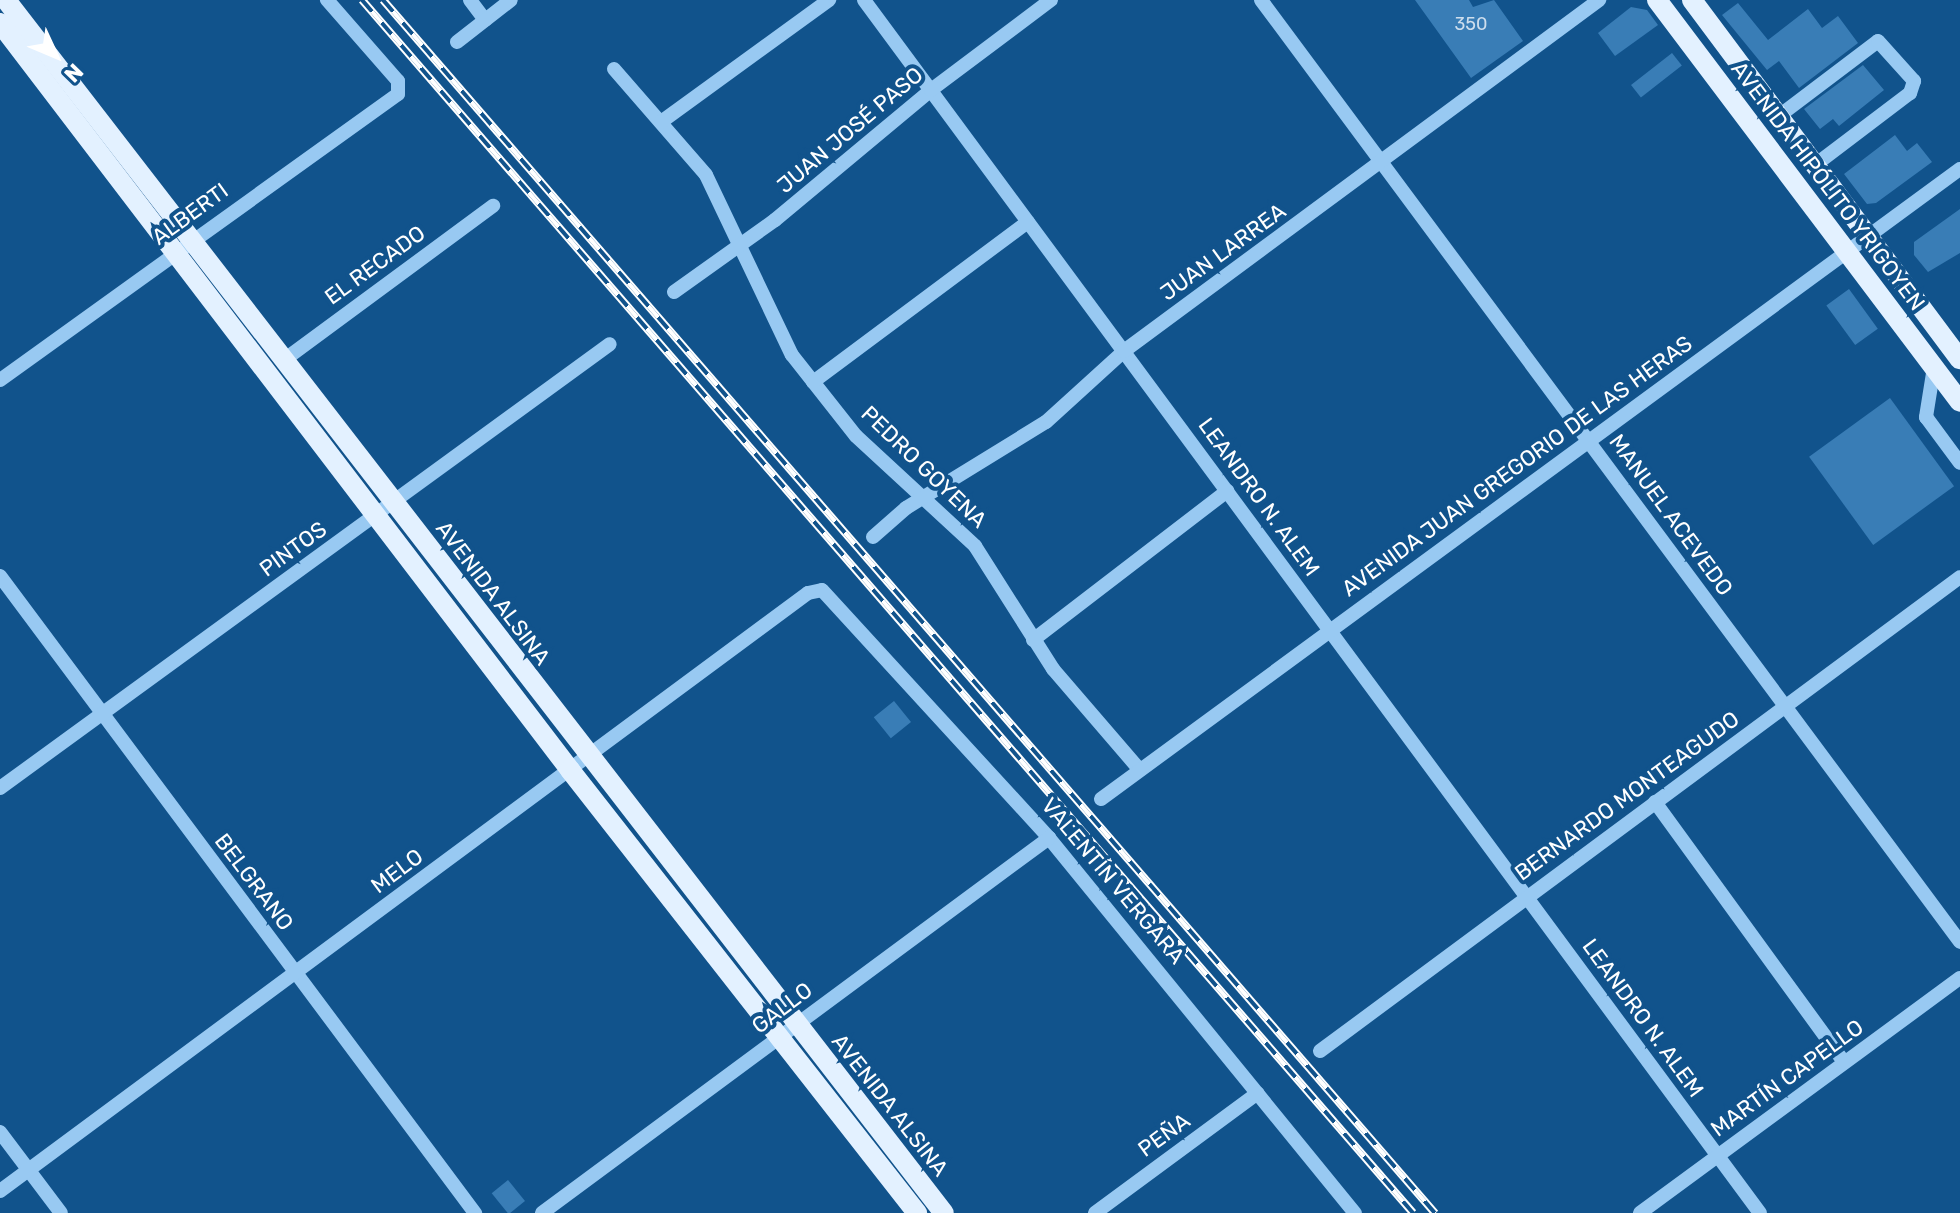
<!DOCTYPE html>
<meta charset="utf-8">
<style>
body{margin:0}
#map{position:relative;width:1960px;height:1213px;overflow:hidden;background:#11538c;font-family:Rubik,sans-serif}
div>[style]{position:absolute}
.building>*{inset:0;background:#397db6;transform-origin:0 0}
.minor>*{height:14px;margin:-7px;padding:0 7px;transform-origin:7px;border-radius:7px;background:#98c9f2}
.major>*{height:20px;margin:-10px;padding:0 10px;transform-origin:10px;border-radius:10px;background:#e3f1ff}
.rail>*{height:8px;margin-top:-4px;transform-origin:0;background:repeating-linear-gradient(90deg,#11538c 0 15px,#fff 0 30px);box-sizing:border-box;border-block:2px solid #fff}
span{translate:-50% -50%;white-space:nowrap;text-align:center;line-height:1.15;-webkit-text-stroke:8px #11538c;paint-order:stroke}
.number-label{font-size:18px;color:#cedeed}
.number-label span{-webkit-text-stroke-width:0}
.street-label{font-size:22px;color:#fff}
.north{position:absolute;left:16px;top:16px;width:80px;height:80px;-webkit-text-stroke:6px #11538c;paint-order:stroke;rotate:134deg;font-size:22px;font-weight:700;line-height:32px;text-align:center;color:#fff}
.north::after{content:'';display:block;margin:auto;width:28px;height:36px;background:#fff;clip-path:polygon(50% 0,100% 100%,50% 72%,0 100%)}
</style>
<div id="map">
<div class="building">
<div style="clip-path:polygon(1415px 0,1469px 0,1473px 7px,1494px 0,1523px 41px,1471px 78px)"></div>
<div style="clip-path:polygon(1738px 3px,1768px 40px,1808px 9px,1822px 28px,1838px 16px,1858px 43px,1799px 88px,1779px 61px,1767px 70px,1722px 15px)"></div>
<div style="clip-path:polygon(1631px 7px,1647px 10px,1658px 25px,1615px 56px,1598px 33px)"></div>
<div style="left:1672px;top:53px;width:16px;height:52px;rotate:52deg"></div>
<div style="clip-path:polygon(1863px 65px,1884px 90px,1839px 126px,1833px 119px,1820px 129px,1804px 109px)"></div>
<div style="clip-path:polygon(1895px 135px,1907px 151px,1917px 143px,1932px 162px,1876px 203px,1867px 204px,1844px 174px)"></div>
<div style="clip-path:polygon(1960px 209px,1960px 253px,1928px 272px,1914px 255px,1914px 242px)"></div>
<div style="left:1849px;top:289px;width:49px;height:28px;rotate:54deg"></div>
<div style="left:1890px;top:398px;width:109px;height:100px;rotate:54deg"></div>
<div style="left:894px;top:701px;width:27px;height:26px;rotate:51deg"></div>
<div style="left:508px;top:1180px;width:27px;height:21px;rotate:51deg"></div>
</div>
<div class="minor">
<div style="left:470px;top:0;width:25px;rotate:53deg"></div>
<div style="left:864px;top:0;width:1508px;rotate:53.55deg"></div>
<div style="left:1261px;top:0;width:1173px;rotate:53.42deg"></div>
<div style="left:457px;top:42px;width:68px;rotate:-37.9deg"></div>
<div style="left:614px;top:69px;width:140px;rotate:49deg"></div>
<div style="left:706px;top:175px;width:199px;rotate:64.5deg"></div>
<div style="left:792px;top:355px;width:103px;rotate:51.7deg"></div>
<div style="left:856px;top:436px;width:162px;rotate:42.7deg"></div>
<div style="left:975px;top:546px;width:146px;rotate:57.6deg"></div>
<div style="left:1053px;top:669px;width:133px;rotate:49.3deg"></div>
<div style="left:1779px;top:116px;width:124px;rotate:-37.1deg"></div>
<div style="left:1878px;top:41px;width:54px;rotate:48deg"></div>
<div style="left:1914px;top:81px;width:13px;rotate:108deg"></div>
<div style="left:1910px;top:93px;width:119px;rotate:142.8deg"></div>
<div style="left:661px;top:122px;width:208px;rotate:-36deg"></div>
<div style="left:674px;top:292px;width:124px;rotate:-35.5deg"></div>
<div style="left:775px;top:220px;width:203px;rotate:-39.8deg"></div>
<div style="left:931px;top:90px;width:150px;rotate:-36.9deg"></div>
<div style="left:284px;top:360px;width:260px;rotate:-36.4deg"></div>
<div style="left:1934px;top:367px;width:51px;rotate:99.1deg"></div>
<div style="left:1926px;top:417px;width:57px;rotate:53.5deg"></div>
<div style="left:0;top:380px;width:490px;rotate:-35.7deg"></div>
<div style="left:398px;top:94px;width:13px;rotate:-90deg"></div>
<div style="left:398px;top:81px;width:108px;rotate:-131.2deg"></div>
<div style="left:813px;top:382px;width:268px;rotate:-36.7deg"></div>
<div style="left:873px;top:537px;width:44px;rotate:-41.3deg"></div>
<div style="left:906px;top:508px;width:164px;rotate:-31.6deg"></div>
<div style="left:1046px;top:422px;width:105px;rotate:-42.3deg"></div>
<div style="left:1124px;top:351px;width:591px;rotate:-36.46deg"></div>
<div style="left:0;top:576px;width:795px;rotate:53.29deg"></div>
<div style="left:1033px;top:640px;width:245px;rotate:-37.5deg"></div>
<div style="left:0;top:788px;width:754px;rotate:-36.05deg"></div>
<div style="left:1101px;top:799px;width:1065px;rotate:-36.26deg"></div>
<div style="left:1655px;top:802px;width:321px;rotate:54deg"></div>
<div style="left:1320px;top:1051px;width:796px;rotate:-36.52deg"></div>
<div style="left:0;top:1132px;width:101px;rotate:53deg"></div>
<div style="left:0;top:1191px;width:1005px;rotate:-36.51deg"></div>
<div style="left:808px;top:593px;width:14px;rotate:-12deg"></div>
<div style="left:822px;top:590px;width:336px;rotate:47.5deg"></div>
<div style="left:1049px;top:838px;width:484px;rotate:50.8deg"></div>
<div style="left:542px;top:1213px;width:631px;rotate:-36.49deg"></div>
<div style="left:1095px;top:1213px;width:202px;rotate:-36.4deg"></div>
<div style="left:1640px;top:1213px;width:397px;rotate:-36.3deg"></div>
</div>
<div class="major">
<div style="left:6px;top:0;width:1533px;rotate:52.29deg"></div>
<div style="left:1657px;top:0;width:503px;rotate:52.99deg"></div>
<div style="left:1692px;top:0;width:448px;rotate:53.3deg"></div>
<div style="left:0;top:23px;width:940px;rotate:52.65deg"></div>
<div style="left:570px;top:770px;width:563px;rotate:51.93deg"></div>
</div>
<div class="rail">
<div style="left:362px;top:0;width:1605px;rotate:49.09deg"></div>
<div style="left:383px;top:0;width:1606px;rotate:49.07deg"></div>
</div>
<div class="number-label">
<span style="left:1471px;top:24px">350</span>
</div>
<div class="street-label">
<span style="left:850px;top:130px;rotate:-40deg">JUAN JOSÉ PASO</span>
<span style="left:1828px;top:186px;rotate:53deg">AVENIDA HIPÓLITO YRIGOYEN</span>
<span style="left:190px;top:214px;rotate:-36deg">ALBERTI</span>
<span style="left:1223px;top:252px;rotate:-36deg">JUAN LARREA</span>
<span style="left:375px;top:265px;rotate:-36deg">EL RECADO</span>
<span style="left:1517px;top:466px;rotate:-36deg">AVENIDA JUAN GREGORIO DE LAS HERAS</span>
<span style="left:924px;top:467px;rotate:44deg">PEDRO GOYENA</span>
<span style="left:1259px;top:497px;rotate:54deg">LEANDRO N. ALEM</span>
<span style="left:1671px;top:515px;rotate:54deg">MANUEL ACEVEDO</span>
<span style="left:293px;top:549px;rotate:-36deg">PINTOS</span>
<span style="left:493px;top:593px;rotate:53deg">AVENIDA ALSINA</span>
<span style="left:1627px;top:796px;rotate:-36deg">BERNARDO MONTEAGUDO</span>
<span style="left:397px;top:871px;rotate:-37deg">MELO</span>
<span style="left:1113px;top:881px;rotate:50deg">VALENTÍN VERGARA</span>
<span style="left:254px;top:882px;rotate:53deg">BELGRANO</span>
<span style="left:782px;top:1008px;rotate:-37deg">GALLO</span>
<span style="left:1643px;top:1018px;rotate:54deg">LEANDRO N. ALEM</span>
<span style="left:1787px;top:1078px;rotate:-36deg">MARTÍN CAPELLO</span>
<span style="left:890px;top:1105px;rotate:52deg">AVENIDA ALSINA</span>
<span style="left:1164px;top:1135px;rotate:-36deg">PEÑA</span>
</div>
<div class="north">N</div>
</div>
